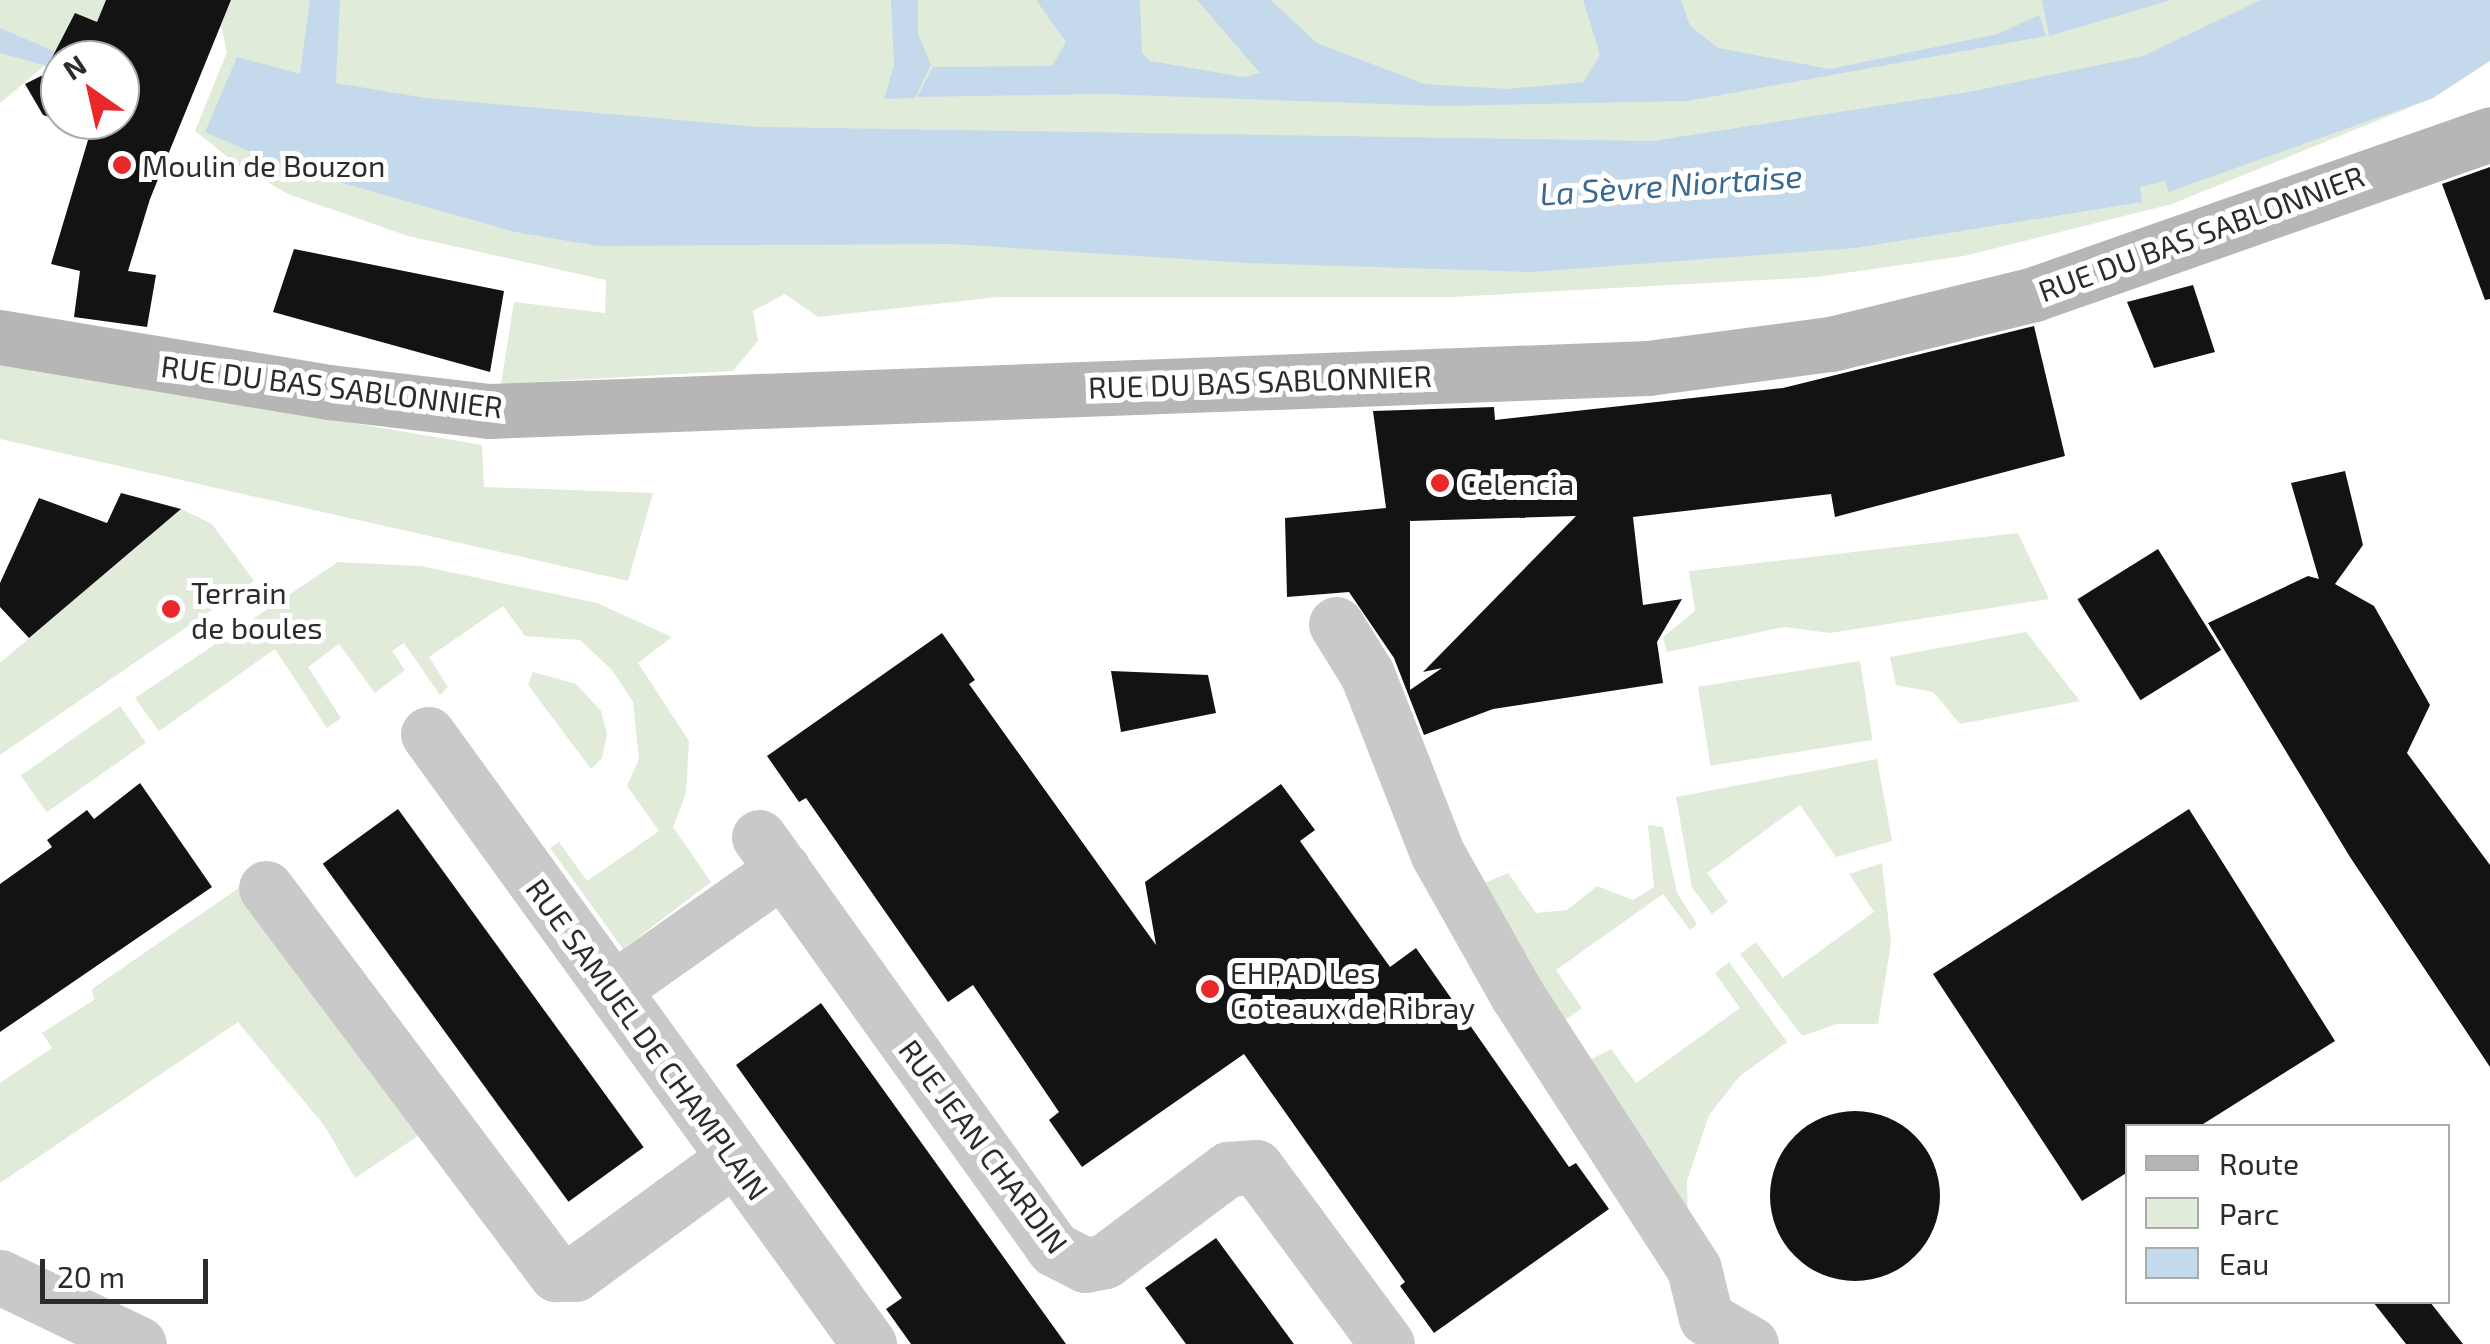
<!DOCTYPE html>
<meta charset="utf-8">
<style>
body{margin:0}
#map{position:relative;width:2490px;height:1344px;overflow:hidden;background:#fff;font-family:"Exo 2",sans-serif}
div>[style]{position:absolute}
.green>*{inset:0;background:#e1ebd9;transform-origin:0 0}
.water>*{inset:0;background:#c4d9eb}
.building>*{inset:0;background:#131313;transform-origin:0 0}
.round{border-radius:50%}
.street>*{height:55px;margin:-27.5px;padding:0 27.5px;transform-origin:27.5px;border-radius:27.5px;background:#c9c9c9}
.secondary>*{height:55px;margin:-27.5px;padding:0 27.5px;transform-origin:27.5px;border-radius:27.5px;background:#b6b6b6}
.dots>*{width:28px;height:28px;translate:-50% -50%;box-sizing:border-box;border:5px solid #fff;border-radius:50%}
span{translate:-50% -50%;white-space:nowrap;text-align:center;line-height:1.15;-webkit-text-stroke:10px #fff;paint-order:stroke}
.poi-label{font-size:30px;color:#2c2c2c}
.left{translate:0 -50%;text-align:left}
.street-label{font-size:30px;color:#2c2c2c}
.water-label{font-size:32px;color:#396890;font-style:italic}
.legend{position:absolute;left:2125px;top:1124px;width:325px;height:180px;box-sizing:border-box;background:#fff;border:2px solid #ababab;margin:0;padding:12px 18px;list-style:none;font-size:30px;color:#2c2c2c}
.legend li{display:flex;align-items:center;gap:20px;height:50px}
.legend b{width:50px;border:2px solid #ababab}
.north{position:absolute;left:40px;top:40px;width:100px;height:100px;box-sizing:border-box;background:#fff;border:2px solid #ababab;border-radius:50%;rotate:326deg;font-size:28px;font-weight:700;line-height:40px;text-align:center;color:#2c2c2c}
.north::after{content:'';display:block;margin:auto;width:35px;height:45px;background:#ea2729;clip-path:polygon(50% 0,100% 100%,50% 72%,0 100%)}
.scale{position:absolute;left:40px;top:1259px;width:168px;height:45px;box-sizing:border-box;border:5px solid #2c2c2c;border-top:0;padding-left:12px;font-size:30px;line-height:35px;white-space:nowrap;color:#2c2c2c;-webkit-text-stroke:8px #fff;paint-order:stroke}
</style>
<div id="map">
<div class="green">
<div style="clip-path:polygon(0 0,106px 0,97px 22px,0 103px)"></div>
<div style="clip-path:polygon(231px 0,2410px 0,2433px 98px,2172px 204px,1964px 256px,1817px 277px,1452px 297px,998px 297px,818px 317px,785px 294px,753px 311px,758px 341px,733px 371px,501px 384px,514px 302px,605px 313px,606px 280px,408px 236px,288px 194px,238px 165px,195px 131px,227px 52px,221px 26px)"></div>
<div style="clip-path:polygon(0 363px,482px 445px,484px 487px,653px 493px,628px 581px,0 439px)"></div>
<div style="clip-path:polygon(181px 509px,212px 524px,254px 581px,0 755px,0 663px)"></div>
<div style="clip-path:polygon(2018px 533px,2049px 599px,1830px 633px,1784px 627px,1667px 652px,1663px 637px,1695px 611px,1689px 571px)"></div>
<div style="clip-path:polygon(338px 562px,421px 566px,597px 603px,672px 637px,638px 663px,689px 741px,686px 793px,673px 827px,711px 882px,623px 949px,550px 848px,559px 842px,587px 881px,659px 831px,627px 786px,639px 759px,633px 702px,612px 670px,580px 640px,525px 636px,503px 606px,429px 657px,448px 687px,440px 695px,404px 643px,392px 651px,405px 670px,375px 693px,339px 644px,308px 667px,341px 718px,327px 728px,275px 649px,159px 731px,135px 698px)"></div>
<div style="clip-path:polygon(2026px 632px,2080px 701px,1960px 724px,1933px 692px,1896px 685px,1890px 657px)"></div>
<div style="left:1860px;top:661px;width:80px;height:164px;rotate:81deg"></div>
<div style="clip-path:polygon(533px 672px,576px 684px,601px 711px,607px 734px,602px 758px,591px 769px,528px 685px)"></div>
<div style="left:120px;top:706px;width:45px;height:121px;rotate:55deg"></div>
<div style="clip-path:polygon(1877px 759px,1892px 841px,1836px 857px,1800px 805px,1707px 873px,1728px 902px,1712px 914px,1692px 888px,1676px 797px)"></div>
<div style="clip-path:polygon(1648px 825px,1663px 827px,1677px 893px,1697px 924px,1690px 930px,1663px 894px,1556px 970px,1582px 1008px,1564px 1021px,1482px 884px,1508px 873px,1536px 913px,1567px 910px,1597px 886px,1633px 900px,1654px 887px)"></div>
<div style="clip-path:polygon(1882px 863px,1891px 943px,1878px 1024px,1837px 1024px,1802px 1036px,1740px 954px,1756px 942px,1783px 978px,1874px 912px,1849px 874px)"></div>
<div style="clip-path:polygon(246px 883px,424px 1132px,355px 1178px,324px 1125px,238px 1022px,0 1183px,0 1083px,52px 1048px,42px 1033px,94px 1000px,92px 989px)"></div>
<div style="clip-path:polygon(1729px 962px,1787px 1042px,1740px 1076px,1709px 1115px,1687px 1181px,1688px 1227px,1584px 1063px,1611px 1049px,1636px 1083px,1740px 1008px,1715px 973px)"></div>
</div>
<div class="water">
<div style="clip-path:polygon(310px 0,340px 0,336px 83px,425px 98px,760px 127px,1653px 141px,1968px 92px,2143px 56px,2261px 0,2490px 0,2490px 61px,2433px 98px,2168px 192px,2166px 181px,2140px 187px,2142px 202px,1855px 248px,1531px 272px,1246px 263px,951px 244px,598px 246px,515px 232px,283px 166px,205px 132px,237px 57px,300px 74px)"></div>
<div style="clip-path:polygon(891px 0,918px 0,918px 34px,931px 65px,915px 98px,884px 99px,894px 65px)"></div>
<div style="clip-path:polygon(1036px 0,1140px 0,1142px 53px,1150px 61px,1243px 77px,1260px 73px,1197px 0,1271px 0,1317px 43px,1424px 84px,1508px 89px,1584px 82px,1600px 54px,1583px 0,1681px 0,1690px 26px,1718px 48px,1830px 69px,1998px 34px,2039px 15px,2046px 36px,1688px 101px,1441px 106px,1103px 94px,917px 97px,933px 67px,1052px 66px,1066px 42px)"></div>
<div style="clip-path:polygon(2042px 0,2171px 0,2049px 36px)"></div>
<div style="clip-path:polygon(0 28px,56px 52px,48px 66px,0 53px)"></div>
</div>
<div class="building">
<div style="clip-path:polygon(evenodd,106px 0,231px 0,150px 199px,128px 271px,156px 275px,147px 327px,74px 317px,80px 271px,51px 264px,91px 130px,43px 115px,25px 84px,43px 75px,75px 13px,97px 22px,106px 0,60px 60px,120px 60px,120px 120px,60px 120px,60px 60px)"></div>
<div style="clip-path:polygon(2490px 167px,2490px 299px,2485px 300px,2442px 184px)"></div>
<div style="clip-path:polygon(294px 249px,504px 291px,490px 372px,273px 312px)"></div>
<div style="clip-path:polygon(2193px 285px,2215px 352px,2154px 368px,2127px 302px)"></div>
<div style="clip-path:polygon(evenodd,2034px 326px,2065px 456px,1835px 517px,1831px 494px,1633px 517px,1643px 605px,1682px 599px,1657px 642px,1663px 683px,1493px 709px,1424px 735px,1394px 658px,1349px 592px,1287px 597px,1285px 518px,1386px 508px,1373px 411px,1494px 407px,1495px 420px,1783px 388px,2034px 326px,1576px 516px,1423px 672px,1442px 668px,1410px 690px,1410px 521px,1576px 516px)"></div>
<div style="clip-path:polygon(2345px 471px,2363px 545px,2335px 584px,2374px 606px,2430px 705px,2407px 753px,2490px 865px,2490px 1067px,2350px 857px,2208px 623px,2308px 576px,2319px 579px,2291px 483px)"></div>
<div style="clip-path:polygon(121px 493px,181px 509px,29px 638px,0 607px,0 583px,39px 498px,107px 523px)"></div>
<div style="left:2158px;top:549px;width:119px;height:95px;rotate:58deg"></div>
<div style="clip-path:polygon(942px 633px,975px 680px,969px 684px,1156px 945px,1145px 882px,1281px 784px,1315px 830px,1300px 841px,1390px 967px,1416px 948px,1569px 1167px,1576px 1163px,1609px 1209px,1434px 1333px,1400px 1286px,1405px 1282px,1244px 1054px,1082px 1167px,1049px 1120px,1059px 1112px,973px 985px,948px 1002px,806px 798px,799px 802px,767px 756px)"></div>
<div style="clip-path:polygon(1111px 671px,1208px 675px,1216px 713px,1121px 732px)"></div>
<div style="clip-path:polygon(140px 783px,212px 887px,0 1032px,0 884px,52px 847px,47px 840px,87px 810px,94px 819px)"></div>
<div style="left:398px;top:809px;width:418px;height:93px;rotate:54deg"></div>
<div style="clip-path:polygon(2189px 809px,2335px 1041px,2200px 1126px,2128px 1126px,2128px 1172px,2082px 1201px,1933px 974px)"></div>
<div style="clip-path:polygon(821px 1003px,1066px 1344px,911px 1344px,886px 1309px,902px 1298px,736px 1065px)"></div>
<div class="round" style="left:1770px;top:1111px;width:170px;height:170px"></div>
<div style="clip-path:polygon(1216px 1238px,1294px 1344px,1186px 1344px,1145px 1288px)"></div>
<div style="clip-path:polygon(2373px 1302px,2430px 1302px,2463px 1344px,2406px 1344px)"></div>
</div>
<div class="street">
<div style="left:1336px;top:624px;width:59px;rotate:58.2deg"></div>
<div style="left:1367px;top:674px;width:192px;rotate:68.6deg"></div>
<div style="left:1437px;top:853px;width:163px;rotate:60.6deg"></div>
<div style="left:1517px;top:995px;width:326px;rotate:57.1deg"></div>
<div style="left:1694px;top:1269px;width:50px;rotate:76.2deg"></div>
<div style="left:1706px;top:1318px;width:52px;rotate:30deg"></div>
<div style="left:428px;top:734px;width:753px;rotate:54.13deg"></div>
<div style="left:759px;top:837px;width:507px;rotate:54.4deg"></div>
<div style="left:1054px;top:1249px;width:35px;rotate:27deg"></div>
<div style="left:1085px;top:1265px;width:20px;rotate:-11deg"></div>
<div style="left:1105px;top:1261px;width:154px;rotate:-36.8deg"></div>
<div style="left:1228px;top:1169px;width:28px;rotate:-4deg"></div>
<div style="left:1256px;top:1167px;width:220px;rotate:53.5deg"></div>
<div style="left:266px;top:888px;width:483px;rotate:53.1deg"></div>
<div style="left:556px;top:1274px;width:19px"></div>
<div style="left:575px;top:1274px;width:197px;rotate:-36.1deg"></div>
<div style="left:613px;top:989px;width:208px;rotate:-35.2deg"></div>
<div style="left:0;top:1277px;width:154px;rotate:25.7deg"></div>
</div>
<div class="secondary">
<div style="left:0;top:337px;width:334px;rotate:9.5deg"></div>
<div style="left:329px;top:392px;width:161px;rotate:6.8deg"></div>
<div style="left:489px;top:411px;width:1160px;rotate:-2.12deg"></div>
<div style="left:1648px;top:368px;width:185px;rotate:-7.5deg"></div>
<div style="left:1831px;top:344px;width:209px;rotate:-13.8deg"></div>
<div style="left:2034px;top:294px;width:483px;rotate:-19.3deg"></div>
</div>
<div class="dots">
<div style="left:122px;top:165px;background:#ea2729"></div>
<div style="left:1440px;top:483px;background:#ea2729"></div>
<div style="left:171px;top:609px;background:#ea2729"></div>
<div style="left:1210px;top:989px;background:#ea2729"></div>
</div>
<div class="poi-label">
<span class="left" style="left:142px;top:165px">Moulin de Bouzon</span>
<span class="left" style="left:1460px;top:483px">Celencia</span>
<span class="left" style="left:191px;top:609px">Terrain<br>de boules</span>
<span class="left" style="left:1230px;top:989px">EHPAD Les<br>Coteaux de Ribray</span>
</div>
<div class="street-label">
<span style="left:2201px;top:233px;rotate:-20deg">RUE DU BAS SABLONNIER</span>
<span style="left:1260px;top:381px;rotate:-2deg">RUE DU BAS SABLONNIER</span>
<span style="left:332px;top:386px;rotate:7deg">RUE DU BAS SABLONNIER</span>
<span style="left:648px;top:1039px;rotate:54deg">RUE SAMUEL DE CHAMPLAIN</span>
<span style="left:984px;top:1146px;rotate:53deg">RUE JEAN CHARDIN</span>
</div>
<div class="water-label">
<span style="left:1671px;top:184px;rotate:-4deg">La Sèvre Niortaise</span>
</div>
<ul class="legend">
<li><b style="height:12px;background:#b6b6b6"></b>Route</li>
<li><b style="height:28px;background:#e1ebd9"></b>Parc</li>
<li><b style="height:28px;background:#c4d9eb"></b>Eau</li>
</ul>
<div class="north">N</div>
<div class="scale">20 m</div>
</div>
